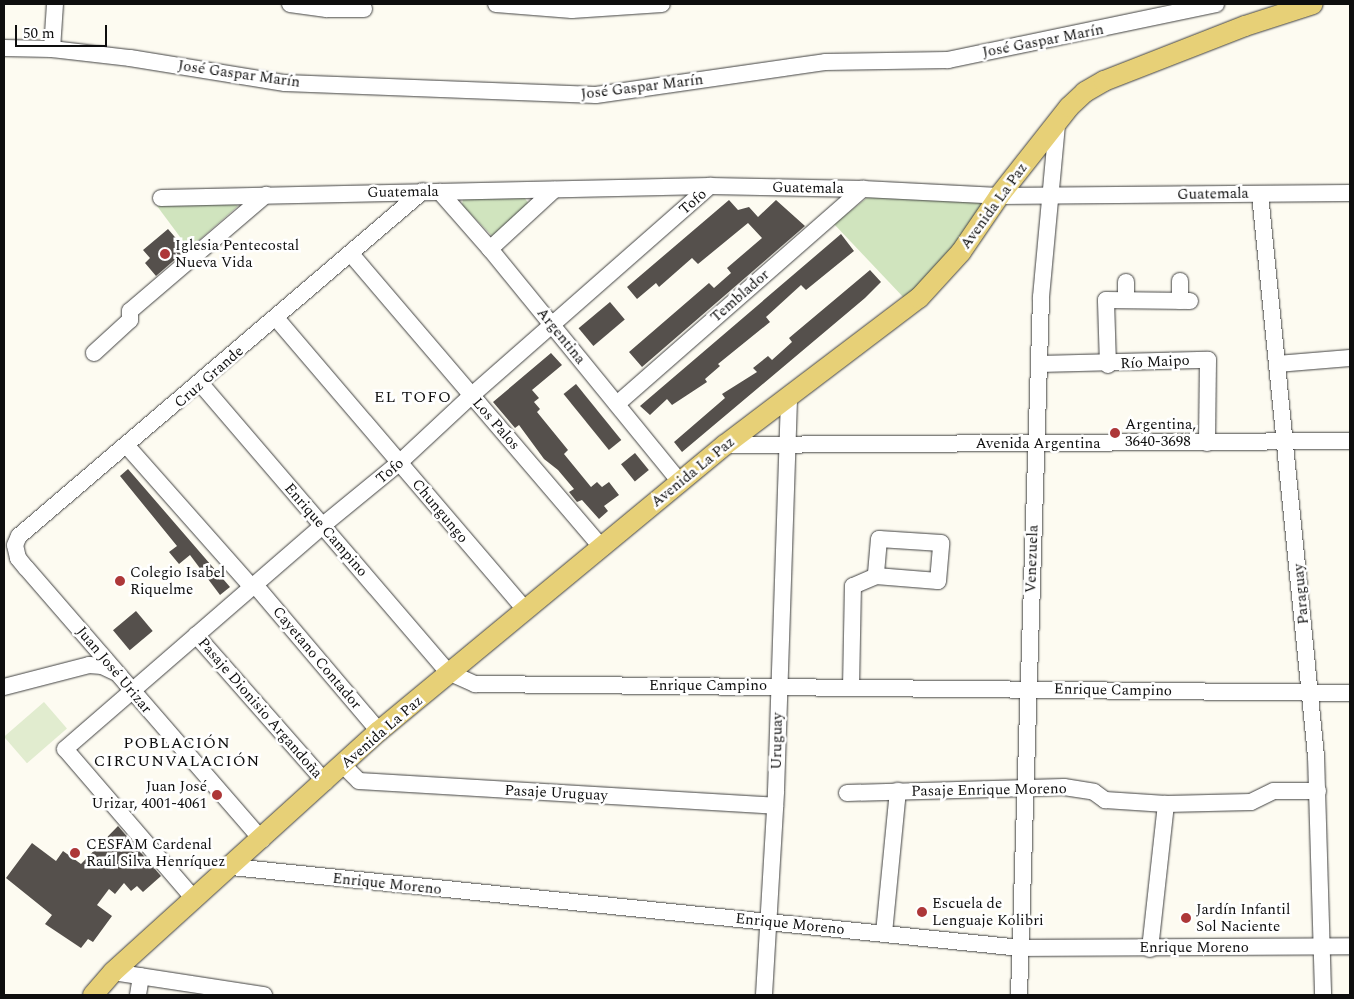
<!DOCTYPE html>
<meta charset="utf-8">
<style>
body{margin:0}
#map{position:relative;width:1354px;height:999px;overflow:hidden;background:#fdfbf1;font-family:Spectral,serif}
div>[style]{position:absolute}
.green>*{inset:0;background:#d0e4be}
.pitch>*{inset:0;background:#e1eccf;transform-origin:0 0}
.building>*{inset:0;background:#55504c;transform-origin:0 0}
.roads{filter:drop-shadow(0 0 1px #414141) drop-shadow(0 0 1px #414141)}
.minor>*{height:16px;margin:-8px;padding:0 8px;transform-origin:8px;border-radius:8px;background:#fff}
.major>*{height:20px;margin:-10px;padding:0 10px;transform-origin:10px;border-radius:10px;background:#e7d077}
.dots>*{width:14px;height:14px;translate:-50% -50%;box-sizing:border-box;border:2px solid #fff;border-radius:50%}
span{translate:-50% -50%;white-space:nowrap;text-align:center;line-height:1.15;-webkit-text-stroke:5px #fff;paint-order:stroke}
.street-label{font-size:15px;color:#0e0e0e}
.poi-label{font-size:15px;color:#0e0e0e}
.left{translate:0 -50%;text-align:left}
.right{translate:-100% -50%;text-align:right}
.neighbourhood-label{font-size:16px;color:#0e0e0e;letter-spacing:1px}
.frame{position:absolute;inset:0;border:5px solid #0e0e0e;pointer-events:none}
.scale{position:absolute;left:15px;top:25px;width:92px;height:22px;box-sizing:border-box;border:2px solid #0e0e0e;border-top:0;padding-left:6px;font-size:15px;line-height:18px;white-space:nowrap;color:#0e0e0e;-webkit-text-stroke:4px #fff;paint-order:stroke}
</style>
<div id="map">
<div class="green">
<div style="clip-path:polygon(524px 197px,529px 204px,493px 237px,462px 205px,463px 199px)"></div>
<div style="clip-path:polygon(868px 197px,990px 199px,942px 268px,905px 299px,834px 224px)"></div>
<div style="clip-path:polygon(235px 204px,238px 206px,189px 249px,157px 206px)"></div>
</div>
<div class="pitch">
<div style="left:44px;top:702px;width:35px;height:53px;rotate:49deg"></div>
</div>
<div class="building">
<div style="clip-path:polygon(729px 200px,738px 210px,749px 207px,758px 217px,776px 200px,805px 226px,642px 367px,629px 352px,709px 283px,714px 288px,731px 273px,727px 268px,762px 238px,748px 223px,698px 264px,692px 258px,659px 287px,656px 283px,637px 299px,627px 287px)"></div>
<div style="clip-path:polygon(168px 229px,186px 250px,156px 276px,145px 263px,150px 258px,143px 250px)"></div>
<div style="clip-path:polygon(841px 234px,854px 251px,806px 290px,801px 285px,766px 317px,770px 322px,718px 364px,720px 366px,705px 379px,707px 382px,672px 405px,667px 399px,650px 415px,640px 406px)"></div>
<div style="clip-path:polygon(870px 270px,881px 282px,865px 298px,682px 452px,674px 442px,725px 398px,722px 394px,757px 372px,753px 368px,768px 356px,772px 360px,792px 342px,789px 338px)"></div>
<div style="left:610px;top:302px;width:23px;height:41px;rotate:50deg"></div>
<div style="clip-path:polygon(551px 353px,562px 365px,532px 390px,539px 398px,534px 402px,540px 409px,537px 412px,568px 450px,564px 454px,591px 487px,597px 482px,602px 487px,609px 482px,619px 495px,604px 506px,608px 511px,599px 519px,582px 500px,577px 502px,569px 492px,574px 489px,558px 470px,544px 459px,519px 425px,515px 428px,493px 402px)"></div>
<div style="left:576px;top:384px;width:72px;height:16px;rotate:51deg"></div>
<div style="left:635px;top:453px;width:22px;height:18px;rotate:51deg"></div>
<div style="clip-path:polygon(128px 469px,230px 587px,220px 595px,190px 555px,179px 564px,169px 552px,177px 546px,120px 476px)"></div>
<div style="left:136px;top:611px;width:26px;height:30px;rotate:50deg"></div>
<div style="clip-path:polygon(118px 826px,161px 876px,143px 892px,137px 886px,131px 891px,124px 883px,115px 894px,109px 889px,97px 905px,112px 916px,93px 942px,88px 939px,81px 948px,45px 924px,52px 915px,6px 878px,32px 843px,56px 861px,63px 851px,81px 864px)"></div>
</div>
<div class="roads">
<div class="minor">
<div style="left:290px;top:4px;width:37px;rotate:8deg"></div>
<div style="left:327px;top:9px;width:37px"></div>
<div style="left:496px;top:4px;width:76px;rotate:4.5deg"></div>
<div style="left:572px;top:10px;width:90px;rotate:-3.8deg"></div>
<div style="left:4px;top:48px;width:48px;rotate:1.2deg"></div>
<div style="left:52px;top:49px;width:79px;rotate:6.6deg"></div>
<div style="left:130px;top:58px;width:157px;rotate:9.2deg"></div>
<div style="left:285px;top:83px;width:311px;rotate:2.2deg"></div>
<div style="left:596px;top:95px;width:231px;rotate:-8.2deg"></div>
<div style="left:825px;top:62px;width:123px;rotate:-0.9deg"></div>
<div style="left:948px;top:60px;width:274px;rotate:-11.8deg"></div>
<div style="left:52px;top:49px;width:45px;rotate:-86.2deg"></div>
<div style="left:440px;top:192px;width:76px;rotate:48.7deg"></div>
<div style="left:490px;top:249px;width:301px;rotate:50.8deg"></div>
<div style="left:1260px;top:194px;width:565px;rotate:84.31deg"></div>
<div style="left:1316px;top:756px;width:239px;rotate:88.3deg"></div>
<div style="left:161px;top:198px;width:549px;rotate:-1.25deg"></div>
<div style="left:710px;top:186px;width:153px;rotate:1.1deg"></div>
<div style="left:863px;top:189px;width:136px;rotate:2.9deg"></div>
<div style="left:999px;top:196px;width:351px;rotate:-0.5deg"></div>
<div style="left:490px;top:249px;width:87px;rotate:-42.7deg"></div>
<div style="left:351px;top:254px;width:387px;rotate:49.5deg"></div>
<div style="left:1126px;top:282px;width:18px;rotate:90deg"></div>
<div style="left:1180px;top:301px;width:20px;rotate:-90deg"></div>
<div style="left:276px;top:318px;width:385px;rotate:49.5deg"></div>
<div style="left:94px;top:353px;width:49px;rotate:-42.5deg"></div>
<div style="left:130px;top:320px;width:9px;rotate:-90deg"></div>
<div style="left:130px;top:311px;width:179px;rotate:-40.5deg"></div>
<div style="left:1039px;top:364px;width:169px;rotate:-1.4deg"></div>
<div style="left:1208px;top:360px;width:83px;rotate:90.7deg"></div>
<div style="left:1277px;top:364px;width:73px;rotate:-4.7deg"></div>
<div style="left:1108px;top:365px;width:65px;rotate:-91.8deg"></div>
<div style="left:1106px;top:300px;width:84px;rotate:0.7deg"></div>
<div style="left:201px;top:384px;width:379px;rotate:49.4deg"></div>
<div style="left:448px;top:672px;width:30px;rotate:24deg"></div>
<div style="left:475px;top:684px;width:875px;rotate:0.59deg"></div>
<div style="left:617px;top:404px;width:327px;rotate:-41.2deg"></div>
<div style="left:725px;top:445px;width:625px;rotate:-0.37deg"></div>
<div style="left:127px;top:446px;width:187px;rotate:48.5deg"></div>
<div style="left:255px;top:585px;width:192px;rotate:49.7deg"></div>
<div style="left:196px;top:635px;width:196px;rotate:48.7deg"></div>
<div style="left:4px;top:687px;width:88px;rotate:-14.5deg"></div>
<div style="left:89px;top:665px;width:13px;rotate:4deg"></div>
<div style="left:102px;top:666px;width:14px;rotate:25deg"></div>
<div style="left:851px;top:688px;width:102px;rotate:-88.9deg"></div>
<div style="left:853px;top:586px;width:25px;rotate:-23deg"></div>
<div style="left:876px;top:576px;width:62px;rotate:4.6deg"></div>
<div style="left:938px;top:581px;width:38px;rotate:-85deg"></div>
<div style="left:941px;top:543px;width:62px;rotate:-176.3deg"></div>
<div style="left:879px;top:539px;width:37px;rotate:95deg"></div>
<div style="left:344px;top:766px;width:21px;rotate:45deg"></div>
<div style="left:359px;top:781px;width:417px;rotate:3.4deg"></div>
<div style="left:847px;top:793px;width:217px;rotate:-1.6deg"></div>
<div style="left:1064px;top:787px;width:30px;rotate:9deg"></div>
<div style="left:1094px;top:792px;width:14px;rotate:36deg"></div>
<div style="left:1105px;top:800px;width:61px;rotate:3.8deg"></div>
<div style="left:1166px;top:804px;width:85px;rotate:-1.3deg"></div>
<div style="left:1251px;top:802px;width:25px;rotate:-26deg"></div>
<div style="left:1274px;top:791px;width:44px"></div>
<div style="left:262px;top:840px;width:360px;rotate:-130.9deg"></div>
<div style="left:26px;top:568px;width:13px;rotate:-129deg"></div>
<div style="left:18px;top:558px;width:13px;rotate:-103deg"></div>
<div style="left:15px;top:545px;width:10px;rotate:-66deg"></div>
<div style="left:19px;top:536px;width:531px;rotate:-40.5deg"></div>
<div style="left:232px;top:867px;width:793px;rotate:5.86deg"></div>
<div style="left:1021px;top:948px;width:329px;rotate:-0.3deg"></div>
<div style="left:195px;top:900px;width:199px;rotate:-130.7deg"></div>
<div style="left:65px;top:749px;width:340px;rotate:-40.9deg"></div>
<div style="left:322px;top:526px;width:99px;rotate:-39.3deg"></div>
<div style="left:399px;top:463px;width:100px;rotate:-43deg"></div>
<div style="left:472px;top:395px;width:317px;rotate:-41.3deg"></div>
<div style="left:884px;top:933px;width:143px;rotate:-84.4deg"></div>
<div style="left:1150px;top:949px;width:146px;rotate:-83.7deg"></div>
<div style="left:113px;top:972px;width:153px;rotate:8.7deg"></div>
<div style="left:138px;top:995px;width:19px;rotate:-81deg"></div>
<div style="left:764px;top:995px;width:204px;rotate:-86.6deg"></div>
<div style="left:776px;top:791px;width:395px;rotate:-88.1deg"></div>
<div style="left:1019px;top:995px;width:698px;rotate:-88.19deg"></div>
<div style="left:1041px;top:297px;width:174px;rotate:-84.7deg"></div>
</div>
<div class="major">
<div style="left:93px;top:995px;width:30px;rotate:-49deg"></div>
<div style="left:113px;top:972px;width:359px;rotate:-42.2deg"></div>
<div style="left:379px;top:731px;width:449px;rotate:-39.6deg"></div>
<div style="left:725px;top:445px;width:243px;rotate:-37.2deg"></div>
<div style="left:919px;top:298px;width:62px;rotate:-47.6deg"></div>
<div style="left:961px;top:252px;width:68px;rotate:-55.8deg"></div>
<div style="left:999px;top:196px;width:113px;rotate:-51.8deg"></div>
<div style="left:1069px;top:107px;width:22px;rotate:-43deg"></div>
<div style="left:1085px;top:92px;width:22px;rotate:-30deg"></div>
<div style="left:1104px;top:81px;width:151px;rotate:-21.3deg"></div>
<div style="left:1245px;top:26px;width:71px;rotate:-17.9deg"></div>
</div>
</div>
<div class="dots">
<div style="left:165px;top:254px;background:#ad3738"></div>
<div style="left:1115px;top:433px;background:#ad3738"></div>
<div style="left:120px;top:581px;background:#ad3738"></div>
<div style="left:217px;top:795px;background:#ad3738"></div>
<div style="left:75px;top:853px;background:#ad3738"></div>
<div style="left:922px;top:912px;background:#ad3738"></div>
<div style="left:1186px;top:918px;background:#ad3738"></div>
</div>
<div class="street-label">
<span style="left:1043px;top:41px;rotate:-11deg">José Gaspar Marín</span>
<span style="left:239px;top:74px;rotate:8deg">José Gaspar Marín</span>
<span style="left:642px;top:87px;rotate:-7deg">José Gaspar Marín</span>
<span style="left:808px;top:188px;rotate:1deg">Guatemala</span>
<span style="left:403px;top:192px;rotate:-1deg">Guatemala</span>
<span style="left:1213px;top:194px;rotate:-1deg">Guatemala</span>
<span style="left:693px;top:202px;rotate:-41deg">Tofo</span>
<span style="left:994px;top:206px;rotate:-54deg">Avenida La Paz</span>
<span style="left:740px;top:296px;rotate:-41deg">Temblador</span>
<span style="left:561px;top:336px;rotate:51deg">Argentina</span>
<span style="left:1155px;top:362px;rotate:-3deg">Río Maipo</span>
<span style="left:209px;top:377px;rotate:-41deg">Cruz Grande</span>
<span style="left:496px;top:424px;rotate:49deg">Los Palos</span>
<span style="left:1038px;top:444px">Avenida Argentina</span>
<span style="left:390px;top:471px;rotate:-40deg">Tofo</span>
<span style="left:693px;top:472px;rotate:-39deg">Avenida La Paz</span>
<span style="left:440px;top:511px;rotate:50deg">Chungungo</span>
<span style="left:326px;top:530px;rotate:49deg">Enrique Campino</span>
<span style="left:1032px;top:559px;rotate:-88deg">Venezuela</span>
<span style="left:1301px;top:594px;rotate:-95deg">Paraguay</span>
<span style="left:317px;top:658px;rotate:50deg">Cayetano Contador</span>
<span style="left:114px;top:670px;rotate:50deg">Juan José Urizar</span>
<span style="left:708px;top:686px">Enrique Campino</span>
<span style="left:1113px;top:690px;rotate:1deg">Enrique Campino</span>
<span style="left:260px;top:708px;rotate:49deg">Pasaje Dionisio Argandoña</span>
<span style="left:382px;top:732px;rotate:-41deg">Avenida La Paz</span>
<span style="left:777px;top:741px;rotate:-89deg">Uruguay</span>
<span style="left:989px;top:790px;rotate:-1deg">Pasaje Enrique Moreno</span>
<span style="left:556px;top:793px;rotate:3deg">Pasaje Uruguay</span>
<span style="left:387px;top:884px;rotate:6deg">Enrique Moreno</span>
<span style="left:790px;top:924px;rotate:6deg">Enrique Moreno</span>
<span style="left:1194px;top:948px">Enrique Moreno</span>
</div>
<div class="poi-label">
<span class="left" style="left:175px;top:254px">Iglesia Pentecostal<br>Nueva Vida</span>
<span class="left" style="left:1125px;top:433px">Argentina,<br>3640-3698</span>
<span class="left" style="left:130px;top:581px">Colegio Isabel<br>Riquelme</span>
<span class="right" style="left:207px;top:795px">Juan José<br>Urizar, 4001-4061</span>
<span class="left" style="left:86px;top:853px">CESFAM Cardenal<br>Raúl Silva Henríquez</span>
<span class="left" style="left:932px;top:912px">Escuela de<br>Lenguaje Kolibri</span>
<span class="left" style="left:1196px;top:918px">Jardín Infantil<br>Sol Naciente</span>
</div>
<div class="neighbourhood-label">
<span style="left:413px;top:397px">EL TOFO</span>
<span style="left:177px;top:752px">POBLACIÓN<br>CIRCUNVALACIÓN</span>
</div>
<div class="frame"></div>
<div class="scale">50 m</div>
</div>
